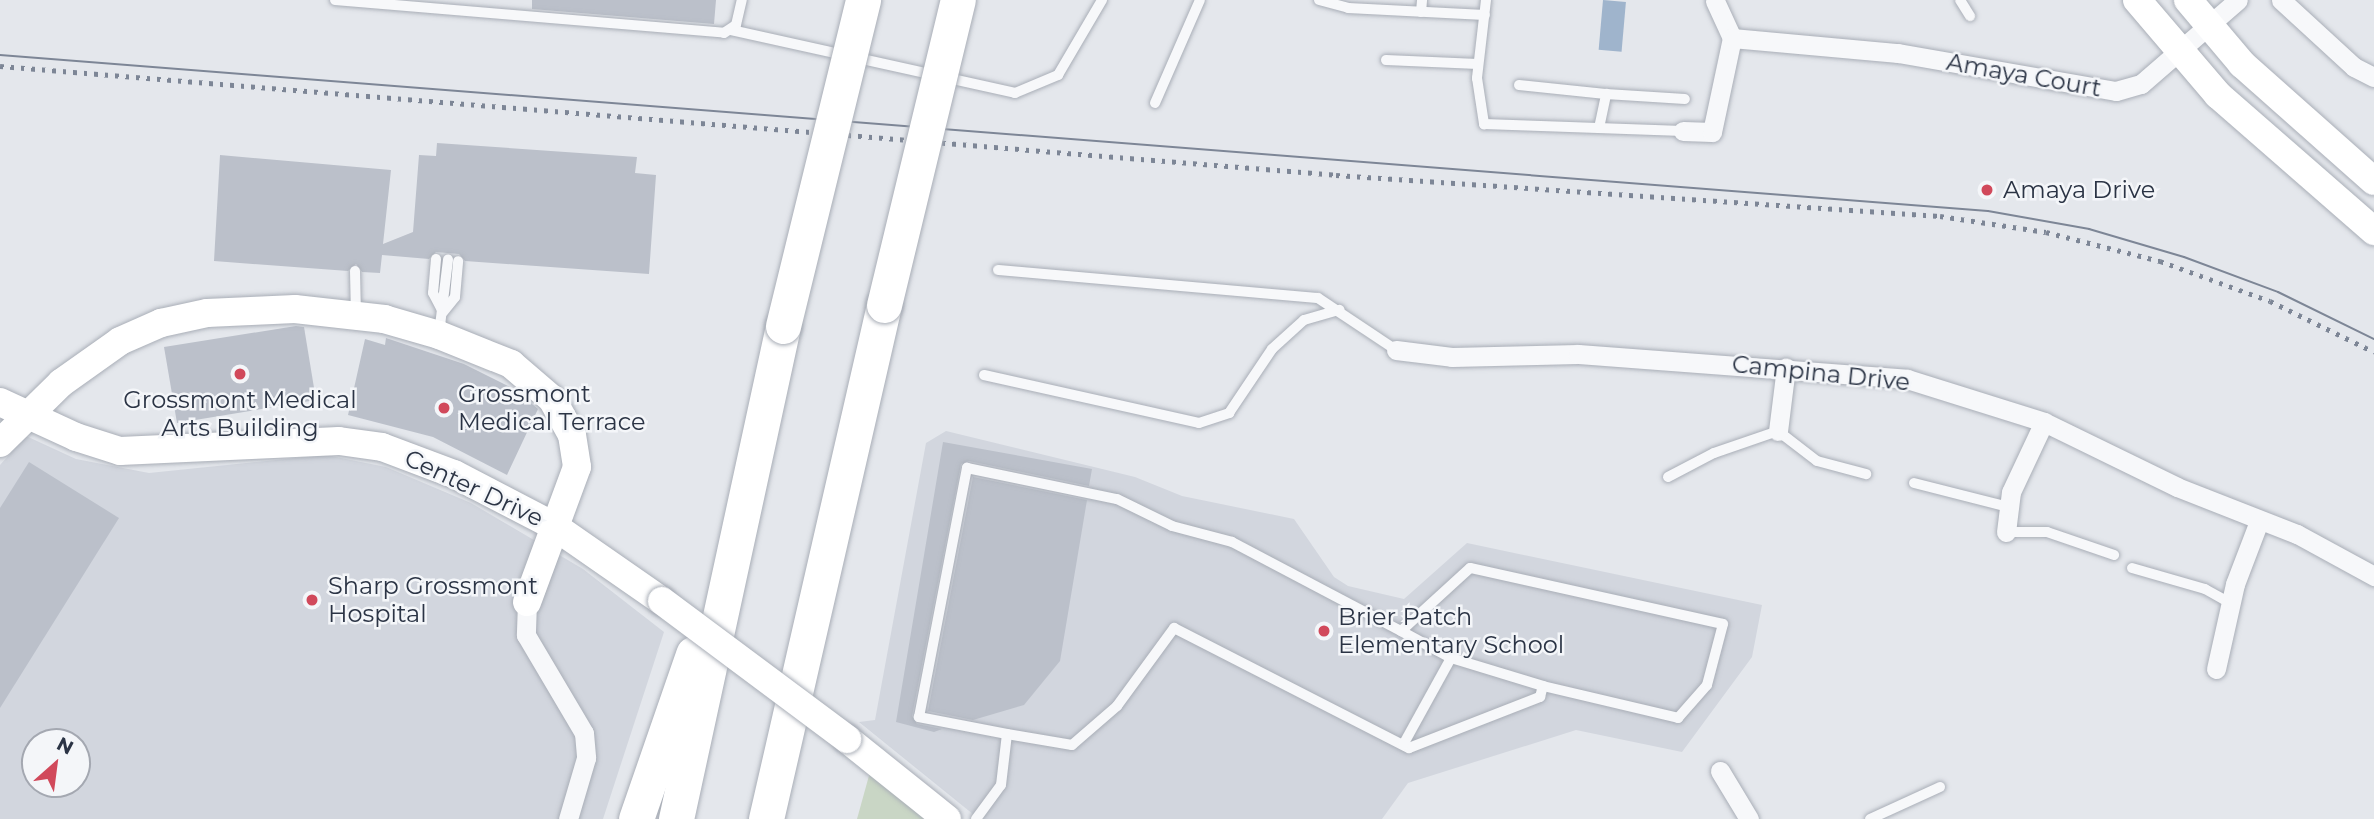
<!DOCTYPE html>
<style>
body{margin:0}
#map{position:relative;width:2374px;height:819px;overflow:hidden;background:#e4e7ec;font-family:Montserrat,sans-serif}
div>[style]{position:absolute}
.built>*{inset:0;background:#d2d6de}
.green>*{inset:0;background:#c9d6c5}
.water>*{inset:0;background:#9fb4cc;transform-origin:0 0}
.building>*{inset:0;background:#bbc0ca}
.roads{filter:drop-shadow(0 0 2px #a9aeb7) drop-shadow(0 0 2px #a9aeb7)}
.lane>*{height:10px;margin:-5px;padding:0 5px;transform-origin:5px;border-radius:5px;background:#f7f8fa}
.street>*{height:19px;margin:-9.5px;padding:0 9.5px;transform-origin:9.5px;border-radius:9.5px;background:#f7f8fa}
.secondary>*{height:28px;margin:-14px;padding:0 14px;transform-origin:14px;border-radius:14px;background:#fff}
.highway>*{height:35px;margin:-17.5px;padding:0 17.5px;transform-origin:17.5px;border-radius:17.5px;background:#fff}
.tram>*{height:2px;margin:-1px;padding:0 1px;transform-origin:1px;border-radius:1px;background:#7d8696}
.rail>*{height:5px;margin-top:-2.5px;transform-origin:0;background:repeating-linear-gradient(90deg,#7d8696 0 3.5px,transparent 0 10.5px)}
.bridges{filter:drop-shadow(0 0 2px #a9aeb7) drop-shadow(0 0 2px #a9aeb7)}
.secondary-bridge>*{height:28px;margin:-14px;padding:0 14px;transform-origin:14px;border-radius:14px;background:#fff}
.highway-bridge>*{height:35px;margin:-17.5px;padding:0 17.5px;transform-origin:17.5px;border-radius:17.5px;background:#fff}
.dots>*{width:19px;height:19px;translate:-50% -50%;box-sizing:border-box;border:4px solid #f4f6f9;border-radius:50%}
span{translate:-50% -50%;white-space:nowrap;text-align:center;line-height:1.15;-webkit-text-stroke:5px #f4f6f9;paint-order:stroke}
.street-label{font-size:24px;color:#2b3445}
.poi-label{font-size:24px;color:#2b3445}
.left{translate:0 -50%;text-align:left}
.north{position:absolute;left:21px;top:728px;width:70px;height:70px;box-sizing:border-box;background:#f4f6f9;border:2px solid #a4a8b1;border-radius:50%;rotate:28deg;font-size:19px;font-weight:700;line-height:28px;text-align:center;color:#2b3445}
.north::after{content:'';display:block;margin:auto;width:24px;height:32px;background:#d1495b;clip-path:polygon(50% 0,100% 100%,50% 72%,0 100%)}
</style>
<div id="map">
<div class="built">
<div style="clip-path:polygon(946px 431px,1135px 477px,1182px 496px,1294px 519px,1334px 577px,1348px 586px,1404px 599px,1467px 543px,1762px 605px,1752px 657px,1682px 752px,1576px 730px,1408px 783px,1382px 819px,979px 819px,859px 722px,875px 720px,926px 443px)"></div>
<div style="clip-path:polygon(evenodd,26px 436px,76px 459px,149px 473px,326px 455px,386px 467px,471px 503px,583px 569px,664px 632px,603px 819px,0 819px,0 465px,26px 436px,35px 742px,77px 742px,77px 784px,35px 784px,35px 742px)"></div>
</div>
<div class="green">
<div style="clip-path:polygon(870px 772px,925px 819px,857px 819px)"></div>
</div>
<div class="water">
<div style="left:1603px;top:0;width:23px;height:50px;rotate:5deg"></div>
</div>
<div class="building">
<div style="clip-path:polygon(532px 0,716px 0,714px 24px,532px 9px)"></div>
<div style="clip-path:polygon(437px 143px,637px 157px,635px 173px,656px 175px,649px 274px,465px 261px,459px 254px,436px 252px,429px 259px,382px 255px,380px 273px,362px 272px,356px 264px,348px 271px,214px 261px,220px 155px,391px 170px,383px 244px,413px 232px,419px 155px,436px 156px)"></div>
<div style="clip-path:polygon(296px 326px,304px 327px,316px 400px,177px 423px,164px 347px)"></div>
<div style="clip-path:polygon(386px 338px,464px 364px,514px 389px,538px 409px,507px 475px,433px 437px,348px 415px,365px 339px,385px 345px)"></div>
<div style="clip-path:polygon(943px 442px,1092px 469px,1089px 486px,969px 461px,961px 464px,912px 716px,917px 724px,942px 729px,934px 732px,896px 722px)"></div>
<div style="clip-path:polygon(29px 462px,119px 518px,0 708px,0 508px)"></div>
<div style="clip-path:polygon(973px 477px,1087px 500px,1060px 661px,1024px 705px,973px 720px,928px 711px)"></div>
</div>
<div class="roads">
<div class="lane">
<div style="left:335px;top:0;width:390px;rotate:4.8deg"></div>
<div style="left:724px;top:33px;width:14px;rotate:-34deg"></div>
<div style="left:736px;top:25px;width:26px;rotate:-77deg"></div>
<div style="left:1319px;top:0;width:30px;rotate:15deg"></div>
<div style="left:1348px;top:8px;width:137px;rotate:2.9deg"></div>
<div style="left:1486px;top:0;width:79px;rotate:96.6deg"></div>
<div style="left:1477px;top:78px;width:47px;rotate:81.3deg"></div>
<div style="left:1484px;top:124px;width:199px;rotate:2deg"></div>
<div style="left:1960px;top:0;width:19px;rotate:58deg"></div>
<div style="left:1421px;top:12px;width:12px;rotate:-85deg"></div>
<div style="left:731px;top:30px;width:291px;rotate:12.5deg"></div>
<div style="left:1015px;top:93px;width:47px;rotate:-22.7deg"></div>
<div style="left:1058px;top:75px;width:87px;rotate:-59.6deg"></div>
<div style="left:1386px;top:60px;width:92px;rotate:2.5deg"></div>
<div style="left:1519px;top:85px;width:87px;rotate:5.9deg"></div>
<div style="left:1155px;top:103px;width:112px;rotate:-66.4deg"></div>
<div style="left:1599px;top:128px;width:35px;rotate:-78deg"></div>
<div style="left:1606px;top:94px;width:79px;rotate:3.6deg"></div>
<div style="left:436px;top:259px;width:34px;rotate:95deg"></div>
<div style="left:433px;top:293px;width:21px;rotate:62deg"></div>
<div style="left:998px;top:270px;width:321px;rotate:5deg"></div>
<div style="left:1318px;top:298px;width:94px;rotate:33.7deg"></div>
<div style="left:355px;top:271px;width:44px;rotate:88.7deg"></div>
<div style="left:443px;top:312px;width:19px;rotate:-51deg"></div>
<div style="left:455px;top:297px;width:36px;rotate:-85deg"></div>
<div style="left:439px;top:334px;width:75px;rotate:-83.1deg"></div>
<div style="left:984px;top:375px;width:220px;rotate:12.6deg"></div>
<div style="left:1199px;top:423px;width:32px;rotate:-18deg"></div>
<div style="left:1229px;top:413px;width:77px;rotate:-56.1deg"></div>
<div style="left:1272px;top:349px;width:43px;rotate:-42.2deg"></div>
<div style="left:1304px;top:320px;width:37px;rotate:-16deg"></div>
<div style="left:1668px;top:477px;width:52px;rotate:-27.6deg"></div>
<div style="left:1714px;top:453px;width:68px;rotate:-19deg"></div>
<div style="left:1778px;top:431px;width:49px;rotate:37.6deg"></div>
<div style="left:1817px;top:461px;width:51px;rotate:14.9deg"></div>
<div style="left:1914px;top:483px;width:98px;rotate:14.2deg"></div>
<div style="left:2006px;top:532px;width:41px"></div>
<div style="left:2047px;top:532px;width:71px;rotate:18.9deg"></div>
<div style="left:2132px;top:568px;width:76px;rotate:16deg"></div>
<div style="left:2205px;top:589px;width:29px;rotate:29deg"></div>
<div style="left:1451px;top:658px;width:96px;rotate:16.9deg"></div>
<div style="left:1007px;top:734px;width:90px;rotate:-169.1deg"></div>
<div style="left:919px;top:717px;width:254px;rotate:-79.1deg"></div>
<div style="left:967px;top:468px;width:153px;rotate:11.7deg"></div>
<div style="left:1117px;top:499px;width:61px;rotate:26.1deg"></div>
<div style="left:1172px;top:526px;width:62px;rotate:14.9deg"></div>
<div style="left:1232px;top:542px;width:191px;rotate:27.8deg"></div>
<div style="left:976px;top:819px;width:42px;rotate:-53.7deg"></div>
<div style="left:1001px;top:785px;width:51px;rotate:-83.3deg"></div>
<div style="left:1007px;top:734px;width:66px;rotate:9.6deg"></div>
<div style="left:1072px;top:745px;width:60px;rotate:-40.9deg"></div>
<div style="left:1117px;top:706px;width:97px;rotate:-53.8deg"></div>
<div style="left:1174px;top:628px;width:264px;rotate:27.1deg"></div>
<div style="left:1409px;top:748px;width:141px;rotate:-21.3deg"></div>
<div style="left:1540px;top:697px;width:11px;rotate:-75deg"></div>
<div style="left:1543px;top:686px;width:139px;rotate:13.3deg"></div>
<div style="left:1678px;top:718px;width:44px;rotate:-48.7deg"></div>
<div style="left:1707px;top:685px;width:63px;rotate:-75.3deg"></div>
<div style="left:1723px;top:624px;width:259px;rotate:-167.5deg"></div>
<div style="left:1470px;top:568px;width:93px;rotate:137.6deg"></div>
<div style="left:1401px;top:631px;width:57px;rotate:28.4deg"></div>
<div style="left:1451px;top:658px;width:99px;rotate:118.9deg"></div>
<div style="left:1870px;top:819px;width:77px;rotate:-24.6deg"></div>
</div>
<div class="street">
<div style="left:2281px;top:0;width:99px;rotate:42.5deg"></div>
<div style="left:2354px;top:67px;width:22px;rotate:27deg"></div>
<div style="left:1715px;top:1px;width:41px;rotate:65.3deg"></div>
<div style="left:1732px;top:38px;width:167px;rotate:5.2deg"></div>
<div style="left:1898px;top:53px;width:221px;rotate:9.9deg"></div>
<div style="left:2116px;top:91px;width:26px;rotate:-16deg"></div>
<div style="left:2141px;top:84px;width:128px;rotate:-40.9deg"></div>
<div style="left:1683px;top:131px;width:29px;rotate:2deg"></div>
<div style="left:1712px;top:132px;width:96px;rotate:-78deg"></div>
<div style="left:1396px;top:350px;width:56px;rotate:7.1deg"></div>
<div style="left:1452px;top:357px;width:126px;rotate:-1.4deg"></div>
<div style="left:1578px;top:354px;width:330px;rotate:4.3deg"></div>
<div style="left:1907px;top:379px;width:144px;rotate:17.4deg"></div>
<div style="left:2044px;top:422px;width:148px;rotate:26deg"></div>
<div style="left:2177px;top:487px;width:129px;rotate:21.4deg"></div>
<div style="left:2297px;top:534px;width:88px;rotate:28.6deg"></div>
<div style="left:1778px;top:431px;width:64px;rotate:-82.9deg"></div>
<div style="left:2006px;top:532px;width:40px;rotate:-82.9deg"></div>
<div style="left:2011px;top:492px;width:77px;rotate:-64.8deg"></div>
<div style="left:527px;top:602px;width:33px;rotate:92deg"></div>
<div style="left:526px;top:635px;width:114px;rotate:59.4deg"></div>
<div style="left:584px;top:733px;width:25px;rotate:85deg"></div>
<div style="left:586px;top:758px;width:64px;rotate:106.4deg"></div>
<div style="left:2216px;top:669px;width:87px;rotate:-77.4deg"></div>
<div style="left:2235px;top:584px;width:67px;rotate:-69.1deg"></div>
<div style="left:1720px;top:771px;width:56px;rotate:58.9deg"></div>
</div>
<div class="secondary">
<div style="left:2137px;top:0;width:125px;rotate:49.5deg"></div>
<div style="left:2218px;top:95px;width:207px;rotate:41.1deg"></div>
<div style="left:2188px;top:0;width:84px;rotate:49.8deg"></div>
<div style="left:2242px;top:64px;width:176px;rotate:41.6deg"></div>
<div style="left:0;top:402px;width:84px;rotate:24.7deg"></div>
<div style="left:76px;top:437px;width:46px;rotate:17.7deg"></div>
<div style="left:120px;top:451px;width:219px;rotate:-2.6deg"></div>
<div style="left:339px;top:441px;width:43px;rotate:7.9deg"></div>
<div style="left:382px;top:447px;width:77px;rotate:20.6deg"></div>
<div style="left:454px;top:474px;width:113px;rotate:27.5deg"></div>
<div style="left:554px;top:526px;width:131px;rotate:34.8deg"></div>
<div style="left:0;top:443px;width:86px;rotate:-44.5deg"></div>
<div style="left:61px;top:383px;width:72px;rotate:-35.4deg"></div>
<div style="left:120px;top:341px;width:45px;rotate:-23.7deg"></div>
<div style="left:161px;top:323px;width:47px;rotate:-12.3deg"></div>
<div style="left:207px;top:313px;width:88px;rotate:-2.6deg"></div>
<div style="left:295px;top:309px;width:90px;rotate:6.4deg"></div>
<div style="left:384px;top:319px;width:57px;rotate:16.2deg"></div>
<div style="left:439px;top:335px;width:78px;rotate:21.9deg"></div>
<div style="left:511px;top:364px;width:54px;rotate:40.5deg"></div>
<div style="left:552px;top:399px;width:41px;rotate:60.9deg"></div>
<div style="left:572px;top:435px;width:32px;rotate:81deg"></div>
<div style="left:577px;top:467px;width:144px;rotate:110.3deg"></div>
<div style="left:847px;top:739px;width:128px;rotate:38.7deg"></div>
</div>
<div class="highway">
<div style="left:636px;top:819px;width:175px;rotate:-70.9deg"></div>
<div style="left:676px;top:819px;width:504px;rotate:-77.75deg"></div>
<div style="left:766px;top:819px;width:527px;rotate:-77.07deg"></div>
</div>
</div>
<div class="tram">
<div style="left:0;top:55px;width:1994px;rotate:4.49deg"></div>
<div style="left:1988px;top:211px;width:103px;rotate:10.1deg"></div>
<div style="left:2089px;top:229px;width:99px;rotate:16.4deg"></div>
<div style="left:2184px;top:257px;width:100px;rotate:20.4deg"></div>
<div style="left:2278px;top:292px;width:107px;rotate:26.1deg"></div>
</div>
<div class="rail">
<div style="left:0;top:66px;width:1340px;rotate:4.66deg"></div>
<div style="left:1336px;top:175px;width:605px;rotate:3.88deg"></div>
<div style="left:1940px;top:216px;width:107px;rotate:8.6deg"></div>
<div style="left:2046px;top:232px;width:118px;rotate:14.3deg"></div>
<div style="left:2160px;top:261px;width:117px;rotate:20deg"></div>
<div style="left:2270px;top:301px;width:116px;rotate:26.1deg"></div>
</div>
<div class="bridges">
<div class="secondary-bridge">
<div style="left:662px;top:601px;width:231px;rotate:36.7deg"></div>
</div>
<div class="highway-bridge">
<div style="left:884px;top:305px;width:314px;rotate:-76.4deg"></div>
<div style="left:783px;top:326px;width:336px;rotate:-76.2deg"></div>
</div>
</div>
<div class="dots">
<div style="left:1987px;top:190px;background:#d1495b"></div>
<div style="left:240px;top:374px;background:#d1495b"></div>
<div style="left:444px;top:408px;background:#d1495b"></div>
<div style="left:312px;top:600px;background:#d1495b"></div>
<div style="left:1324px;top:631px;background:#d1495b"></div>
</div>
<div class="street-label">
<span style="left:2024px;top:75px;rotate:10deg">Amaya Court</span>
<span style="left:1821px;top:373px;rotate:6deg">Campina Drive</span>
<span style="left:474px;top:488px;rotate:25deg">Center Drive</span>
</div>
<div class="poi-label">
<span class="left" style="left:2003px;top:190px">Amaya Drive</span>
<span class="left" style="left:458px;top:408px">Grossmont<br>Medical Terrace</span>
<span style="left:240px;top:414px">Grossmont Medical<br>Arts Building</span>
<span class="left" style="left:328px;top:600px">Sharp Grossmont<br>Hospital</span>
<span class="left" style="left:1338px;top:631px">Brier Patch<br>Elementary School</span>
</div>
<div class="north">N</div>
</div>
